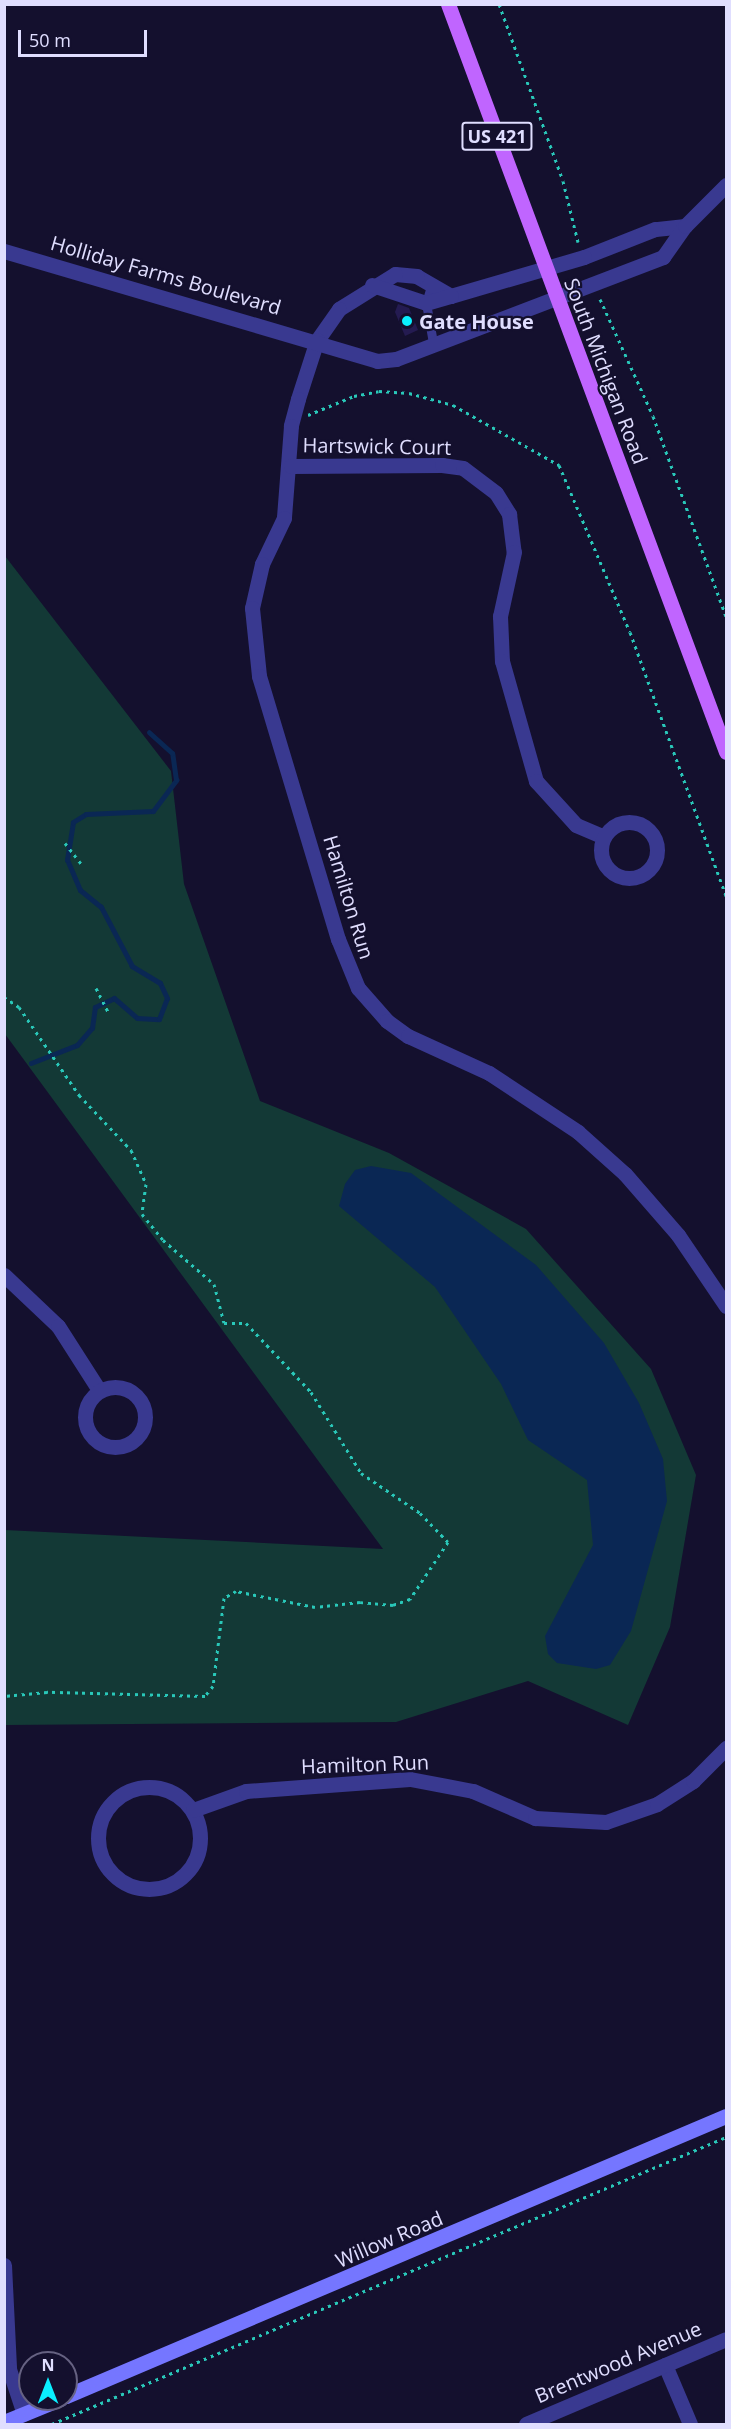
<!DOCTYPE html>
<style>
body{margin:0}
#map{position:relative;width:731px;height:2429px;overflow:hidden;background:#14102e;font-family:"Open Sans",sans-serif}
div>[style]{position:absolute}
.green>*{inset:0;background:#133936}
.water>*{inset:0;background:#0a2754}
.stream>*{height:5px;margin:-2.5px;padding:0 2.5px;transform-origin:2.5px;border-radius:2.5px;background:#0a2754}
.building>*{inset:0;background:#241b51}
.path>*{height:3px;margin-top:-1.5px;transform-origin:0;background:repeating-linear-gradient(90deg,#29c8b9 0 3px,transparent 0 7.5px)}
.lane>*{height:9px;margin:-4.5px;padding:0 4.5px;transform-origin:4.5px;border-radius:4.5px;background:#393990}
.street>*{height:15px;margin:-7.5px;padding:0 7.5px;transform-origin:7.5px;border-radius:7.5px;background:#393990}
.street>.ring{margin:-7.5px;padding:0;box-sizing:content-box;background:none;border:15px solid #393990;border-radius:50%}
.secondary>*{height:15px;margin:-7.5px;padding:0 7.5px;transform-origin:7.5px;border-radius:7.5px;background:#7576ff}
.primary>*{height:15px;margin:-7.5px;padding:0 7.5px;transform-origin:7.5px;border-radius:7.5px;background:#c065ff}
.dots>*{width:16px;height:16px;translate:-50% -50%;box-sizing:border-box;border:3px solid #14102e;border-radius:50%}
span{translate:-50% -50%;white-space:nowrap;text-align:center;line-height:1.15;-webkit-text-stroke:4.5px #14102e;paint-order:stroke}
.shield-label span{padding:2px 4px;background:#14102e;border:2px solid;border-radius:4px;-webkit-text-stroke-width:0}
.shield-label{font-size:18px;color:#e0deff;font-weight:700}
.street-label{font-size:20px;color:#e0deff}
.poi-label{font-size:20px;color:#e0deff;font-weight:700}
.left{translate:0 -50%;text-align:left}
.frame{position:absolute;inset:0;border:6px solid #e0deff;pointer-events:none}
.north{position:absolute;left:18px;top:2351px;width:60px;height:60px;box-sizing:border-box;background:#14102e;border:2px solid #666282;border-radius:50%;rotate:0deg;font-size:16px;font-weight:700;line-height:24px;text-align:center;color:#e0deff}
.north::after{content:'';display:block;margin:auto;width:21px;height:27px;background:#0aefff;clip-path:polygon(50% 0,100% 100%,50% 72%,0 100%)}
.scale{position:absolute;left:18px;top:30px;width:129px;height:27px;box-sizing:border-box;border:3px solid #e0deff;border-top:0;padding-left:8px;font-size:18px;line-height:21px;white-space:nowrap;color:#e0deff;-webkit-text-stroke:4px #14102e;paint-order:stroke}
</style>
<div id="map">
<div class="green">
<div style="clip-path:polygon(5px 556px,171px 771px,184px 884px,260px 1101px,389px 1153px,526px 1229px,651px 1369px,696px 1475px,670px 1627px,628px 1725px,528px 1681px,396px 1722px,5px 1725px,5px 1530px,383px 1549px,5px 1034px)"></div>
</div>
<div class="water">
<div style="clip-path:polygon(371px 1166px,411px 1173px,536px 1265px,604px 1343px,639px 1403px,663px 1459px,667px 1501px,631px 1631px,610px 1665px,596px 1669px,557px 1663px,548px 1654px,545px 1636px,593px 1545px,587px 1480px,528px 1440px,501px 1384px,435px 1287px,339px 1206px,345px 1184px,355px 1170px)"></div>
</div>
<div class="stream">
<div style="left:31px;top:1063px;width:49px;rotate:-21.4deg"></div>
<div style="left:77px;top:1045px;width:23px;rotate:-49deg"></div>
<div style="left:92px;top:1028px;width:21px;rotate:-82deg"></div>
<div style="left:95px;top:1007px;width:21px;rotate:-25deg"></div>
<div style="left:114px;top:998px;width:30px;rotate:41deg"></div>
<div style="left:137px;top:1018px;width:22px;rotate:3deg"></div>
<div style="left:159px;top:1019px;width:22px;rotate:-69deg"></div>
<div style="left:167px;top:998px;width:17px;rotate:-115deg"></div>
<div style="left:160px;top:983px;width:33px;rotate:-149deg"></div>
<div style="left:132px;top:966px;width:67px;rotate:-117.7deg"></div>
<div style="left:101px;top:907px;width:27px;rotate:-141deg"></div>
<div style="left:80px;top:890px;width:33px;rotate:-113deg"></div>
<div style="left:67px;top:860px;width:38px;rotate:-81deg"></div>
<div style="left:73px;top:822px;width:15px;rotate:-32deg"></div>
<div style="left:86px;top:814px;width:67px;rotate:-2.6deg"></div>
<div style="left:153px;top:811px;width:39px;rotate:-53deg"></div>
<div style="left:176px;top:780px;width:27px;rotate:-98deg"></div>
<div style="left:172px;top:753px;width:31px;rotate:-138deg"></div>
</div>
<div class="building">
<div style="clip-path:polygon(398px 304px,409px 308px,418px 330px,405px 336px,395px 312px)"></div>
</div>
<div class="path">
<div style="left:499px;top:4px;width:188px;rotate:70.1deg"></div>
<div style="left:563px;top:181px;width:63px;rotate:76.2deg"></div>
<div style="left:600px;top:299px;width:128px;rotate:65.6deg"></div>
<div style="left:653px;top:416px;width:214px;rotate:70deg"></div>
<div style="left:308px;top:415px;width:50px;rotate:-22.4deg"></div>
<div style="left:354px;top:396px;width:25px;rotate:-11deg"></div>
<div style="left:379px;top:391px;width:30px;rotate:4deg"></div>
<div style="left:409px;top:393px;width:46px;rotate:15.3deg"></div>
<div style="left:453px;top:405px;width:122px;rotate:29.5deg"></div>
<div style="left:559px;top:465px;width:181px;rotate:67deg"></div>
<div style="left:630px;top:632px;width:281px;rotate:70deg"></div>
<div style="left:65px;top:843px;width:29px;rotate:52deg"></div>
<div style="left:96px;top:988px;width:28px;rotate:63deg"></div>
<div style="left:4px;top:997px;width:18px;rotate:34deg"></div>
<div style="left:19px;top:1007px;width:107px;rotate:55.7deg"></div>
<div style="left:79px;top:1095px;width:76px;rotate:46.6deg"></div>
<div style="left:131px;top:1150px;width:37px;rotate:66deg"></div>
<div style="left:146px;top:1184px;width:30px;rotate:98deg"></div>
<div style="left:142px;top:1214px;width:33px;rotate:51deg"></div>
<div style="left:163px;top:1240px;width:67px;rotate:40.8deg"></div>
<div style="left:214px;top:1284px;width:40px;rotate:75.6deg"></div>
<div style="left:224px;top:1323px;width:22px"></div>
<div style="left:246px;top:1323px;width:95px;rotate:46.7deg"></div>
<div style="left:311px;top:1392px;width:95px;rotate:58.3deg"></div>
<div style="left:361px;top:1473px;width:71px;rotate:34.1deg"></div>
<div style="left:420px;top:1513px;width:40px;rotate:46deg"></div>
<div style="left:448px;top:1542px;width:69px;rotate:123.7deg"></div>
<div style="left:410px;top:1599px;width:18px;rotate:161deg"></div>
<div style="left:393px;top:1605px;width:33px;rotate:-175deg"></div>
<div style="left:360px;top:1602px;width:45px;rotate:173.7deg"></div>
<div style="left:315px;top:1607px;width:81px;rotate:-168.6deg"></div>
<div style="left:236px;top:1591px;width:14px;rotate:150deg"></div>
<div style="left:224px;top:1598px;width:89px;rotate:97.1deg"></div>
<div style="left:213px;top:1686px;width:13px;rotate:129deg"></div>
<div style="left:205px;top:1696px;width:158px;rotate:-178.5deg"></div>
<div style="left:47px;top:1692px;width:43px;rotate:174.7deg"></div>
<div style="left:52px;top:2424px;width:733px;rotate:-23.07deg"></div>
</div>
<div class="lane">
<div style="left:432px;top:283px;width:21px;rotate:107deg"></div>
<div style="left:426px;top:303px;width:40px;rotate:80deg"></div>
</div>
<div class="street">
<div style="left:685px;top:226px;width:30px;rotate:174deg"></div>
<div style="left:655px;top:229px;width:76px;rotate:158.5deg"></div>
<div style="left:584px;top:257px;width:139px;rotate:163.7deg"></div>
<div style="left:451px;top:296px;width:39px;rotate:-150deg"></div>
<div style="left:417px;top:276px;width:22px;rotate:-175deg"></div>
<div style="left:395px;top:274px;width:66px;rotate:148deg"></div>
<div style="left:339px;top:309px;width:38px;rotate:125deg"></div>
<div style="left:317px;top:340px;width:62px;rotate:107.9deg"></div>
<div style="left:298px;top:399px;width:28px;rotate:105deg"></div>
<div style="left:291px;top:426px;width:92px;rotate:94.4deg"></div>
<div style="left:284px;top:518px;width:51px;rotate:115.6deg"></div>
<div style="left:262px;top:564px;width:45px;rotate:102.8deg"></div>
<div style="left:252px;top:608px;width:68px;rotate:84.1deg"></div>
<div style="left:259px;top:676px;width:275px;rotate:73.3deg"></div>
<div style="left:338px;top:939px;width:53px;rotate:67.8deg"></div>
<div style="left:358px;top:988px;width:44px;rotate:48.7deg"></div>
<div style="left:387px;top:1021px;width:26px;rotate:36deg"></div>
<div style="left:408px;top:1036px;width:89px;rotate:24.6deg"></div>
<div style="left:489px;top:1073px;width:107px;rotate:33.5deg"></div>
<div style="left:578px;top:1132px;width:63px;rotate:41.8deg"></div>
<div style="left:625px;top:1174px;width:81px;rotate:49deg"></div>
<div style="left:678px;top:1235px;width:86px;rotate:55.9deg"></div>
<div style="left:4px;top:251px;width:389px;rotate:16.4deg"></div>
<div style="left:377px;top:361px;width:19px;rotate:-6deg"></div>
<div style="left:396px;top:359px;width:286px;rotate:-20.9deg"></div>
<div style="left:663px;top:257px;width:38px;rotate:-55deg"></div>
<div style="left:685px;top:226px;width:58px;rotate:-45deg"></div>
<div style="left:372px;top:285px;width:57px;rotate:18.4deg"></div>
<div style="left:426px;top:303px;width:26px;rotate:-16deg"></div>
<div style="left:291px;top:466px;width:151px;rotate:-0.4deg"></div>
<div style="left:442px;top:465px;width:21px;rotate:8deg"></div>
<div style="left:463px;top:468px;width:41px;rotate:37.1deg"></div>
<div style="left:496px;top:493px;width:25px;rotate:58deg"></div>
<div style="left:509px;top:514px;width:38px;rotate:83deg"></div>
<div style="left:514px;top:552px;width:66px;rotate:102.3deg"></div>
<div style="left:500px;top:616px;width:45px;rotate:87.5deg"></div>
<div style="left:502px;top:661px;width:125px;rotate:74.2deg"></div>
<div style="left:536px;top:781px;width:59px;rotate:47.7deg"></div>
<div style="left:576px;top:825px;width:30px;rotate:23deg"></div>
<div class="ring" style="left:601px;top:822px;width:41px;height:41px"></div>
<div style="left:4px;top:1275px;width:74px;rotate:43.4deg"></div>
<div style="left:58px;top:1326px;width:76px;rotate:57.4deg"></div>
<div class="ring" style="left:85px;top:1387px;width:45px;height:45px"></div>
<div class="ring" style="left:98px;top:1787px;width:87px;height:87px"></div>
<div style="left:193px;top:1810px;width:56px;rotate:-19.7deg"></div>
<div style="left:246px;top:1791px;width:164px;rotate:-4.2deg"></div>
<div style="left:410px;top:1779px;width:64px;rotate:10.8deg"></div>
<div style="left:473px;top:1791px;width:68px;rotate:23.5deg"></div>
<div style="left:535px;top:1818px;width:71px;rotate:3.2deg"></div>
<div style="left:606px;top:1822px;width:54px;rotate:-19.4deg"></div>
<div style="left:657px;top:1804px;width:43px;rotate:-32.6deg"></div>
<div style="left:693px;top:1781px;width:47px;rotate:-45deg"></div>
<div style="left:4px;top:2265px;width:104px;rotate:87.2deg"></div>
<div style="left:9px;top:2369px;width:47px;rotate:71.6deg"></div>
<div style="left:665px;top:2365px;width:64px;rotate:67deg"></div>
<div style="left:526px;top:2424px;width:217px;rotate:-23deg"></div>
</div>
<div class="secondary">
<div style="left:66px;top:2396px;width:717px;rotate:-22.99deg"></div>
<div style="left:4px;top:2422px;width:61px;rotate:-22.3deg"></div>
</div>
<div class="primary">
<div style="left:448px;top:4px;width:798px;rotate:69.61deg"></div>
</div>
<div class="dots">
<div style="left:407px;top:321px;background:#0aefff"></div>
</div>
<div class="shield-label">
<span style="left:497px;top:136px">US 421</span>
</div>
<div class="street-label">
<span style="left:166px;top:275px;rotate:16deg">Holliday Farms Boulevard</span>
<span style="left:606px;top:371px;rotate:69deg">South Michigan Road</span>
<span style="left:377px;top:446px;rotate:1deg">Hartswick Court</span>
<span style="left:349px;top:897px;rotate:73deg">Hamilton Run</span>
<span style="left:365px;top:1764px;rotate:-2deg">Hamilton Run</span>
<span style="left:389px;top:2239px;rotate:-23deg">Willow Road</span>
<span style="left:618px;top:2362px;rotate:-23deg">Brentwood Avenue</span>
</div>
<div class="poi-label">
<span class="left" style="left:419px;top:321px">Gate House</span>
</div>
<div class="frame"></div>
<div class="north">N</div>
<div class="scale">50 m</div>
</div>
